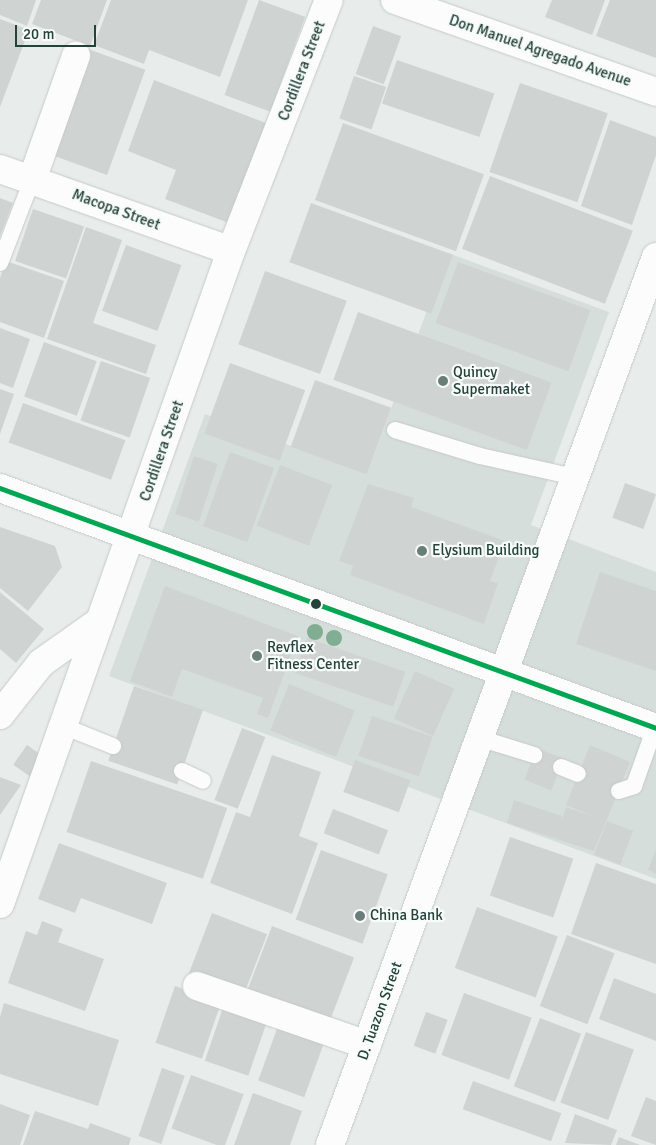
<!DOCTYPE html>
<style>
body{margin:0}
#map{position:relative;width:656px;height:1145px;overflow:hidden;background:#e8edeb;font-family:Signika,sans-serif}
div>[style]{position:absolute}
.built>*{inset:0;background:#d6dedb}
.building>*{inset:0;background:#cfd4d2;transform-origin:0 0}
.roads{filter:drop-shadow(0 0 1px #c5cac8) drop-shadow(0 0 1px #c5cac8)}
.service>*{height:16px;margin:-8px;padding:0 8px;transform-origin:8px;border-radius:8px;background:#fcfcfc}
.minor>*{height:28px;margin:-14px;padding:0 14px;transform-origin:14px;border-radius:14px;background:#fcfcfc}
.tertiary>*{height:28px;margin:-14px;padding:0 14px;transform-origin:14px;border-radius:14px;background:#fcfcfc}
.bus-1>*{height:5px;margin:-2.5px;padding:0 2.5px;transform-origin:2.5px;border-radius:2.5px;background:#00a651}
.trees>*{width:16px;height:16px;margin:-8px;border-radius:50%;background:#81ae93}
.dots>*{width:14px;height:14px;translate:-50% -50%;box-sizing:border-box;border:2px solid #f7fbf9;border-radius:50%}
span{translate:-50% -50%;white-space:nowrap;text-align:center;line-height:1.15;-webkit-text-stroke:4.5px #f7fbf9;paint-order:stroke}
.street-label{font-size:15px;color:#24423a}
.poi-label{font-size:15px;color:#24423a}
.left{translate:0 -50%;text-align:left}
.scale{position:absolute;left:15px;top:25px;width:81px;height:22px;box-sizing:border-box;border:2px solid #24423a;border-top:0;padding-left:6px;font-size:15px;line-height:18px;white-space:nowrap;color:#24423a;-webkit-text-stroke:4px #f7fbf9;paint-order:stroke}
</style>
<div id="map">
<div class="built">
<div style="clip-path:polygon(448px 253px,609px 312px,531px 525px,656px 572px,656px 879px,109px 676px,205px 414px,367px 474px)"></div>
</div>
<div class="building">
<div style="clip-path:polygon(0 0,36px 0,27px 26px,0 15px)"></div>
<div style="clip-path:polygon(41px 0,107px 0,90px 46px,32px 24px)"></div>
<div style="clip-path:polygon(111px 0,248px 0,220px 77px,149px 50px,144px 64px,94px 45px)"></div>
<div style="left:259px;top:0;width:49px;height:101px;rotate:20deg"></div>
<div style="clip-path:polygon(552px 0,605px 0,592px 35px,545px 17px)"></div>
<div style="clip-path:polygon(610px 0,656px 0,656px 58px,596px 36px)"></div>
<div style="clip-path:polygon(0 19px,29px 30px,0 107px)"></div>
<div style="left:373px;top:26px;width:30px;height:51px;rotate:20deg"></div>
<div style="left:88px;top:49px;width:61px;height:112px;rotate:20deg"></div>
<div style="left:397px;top:60px;width:103px;height:46px;rotate:19deg"></div>
<div style="left:354px;top:76px;width:34px;height:45px;rotate:19deg"></div>
<div style="clip-path:polygon(154px 80px,266px 123px,229px 223px,165px 199px,176px 170px,128px 151px)"></div>
<div style="left:520px;top:83px;width:93px;height:94px;rotate:19deg"></div>
<div style="clip-path:polygon(610px 120px,656px 137px,656px 155px,632px 225px,581px 206px)"></div>
<div style="left:343px;top:123px;width:150px;height:82px;rotate:20deg"></div>
<div style="left:490px;top:176px;width:153px;height:78px;rotate:21deg"></div>
<div style="clip-path:polygon(0 198px,13px 203px,0 236px)"></div>
<div style="left:311px;top:203px;width:151px;height:63px;rotate:20deg"></div>
<div style="left:33px;top:209px;width:54px;height:55px;rotate:19deg"></div>
<div style="clip-path:polygon(86px 227px,122px 240px,93px 323px,156px 345px,146px 374px,47px 339px)"></div>
<div style="left:126px;top:245px;width:59px;height:70px;rotate:20deg"></div>
<div style="clip-path:polygon(6px 261px,64px 281px,44px 338px,0 322px,0 278px)"></div>
<div style="left:458px;top:262px;width:141px;height:65px;rotate:20deg"></div>
<div style="left:265px;top:271px;width:87px;height:78px;rotate:20deg"></div>
<div style="left:358px;top:312px;width:206px;height:72px;rotate:20deg"></div>
<div style="clip-path:polygon(0 328px,30px 339px,13px 388px,0 383px)"></div>
<div style="left:44px;top:342px;width:56px;height:58px;rotate:20deg"></div>
<div style="left:101px;top:361px;width:52px;height:63px;rotate:19deg"></div>
<div style="left:230px;top:363px;width:80px;height:75px;rotate:20deg"></div>
<div style="left:315px;top:380px;width:81px;height:71px;rotate:20deg"></div>
<div style="clip-path:polygon(0 389px,14px 394px,0 434px)"></div>
<div style="left:23px;top:403px;width:109px;height:42px;rotate:20deg"></div>
<div style="left:230px;top:452px;width:47px;height:79px;rotate:20deg"></div>
<div style="left:194px;top:456px;width:25px;height:61px;rotate:18deg"></div>
<div style="left:280px;top:465px;width:56px;height:65px;rotate:21deg"></div>
<div style="left:625px;top:483px;width:33px;height:37px;rotate:20deg"></div>
<div style="clip-path:polygon(368px 484px,414px 498px,411px 507px,505px 541px,490px 581px,498px 583px,484px 624px,350px 575px,353px 566px,339px 561px)"></div>
<div style="clip-path:polygon(0 527px,55px 546px,62px 567px,28px 611px,0 588px)"></div>
<div style="clip-path:polygon(600px 572px,656px 591px,656px 671px,576px 644px)"></div>
<div style="clip-path:polygon(165px 586px,298px 636px,268px 718px,257px 714px,263px 698px,182px 669px,172px 697px,130px 681px)"></div>
<div style="clip-path:polygon(0 592px,44px 629px,16px 663px,0 649px)"></div>
<div style="left:307px;top:638px;width:104px;height:37px;rotate:19deg"></div>
<div style="left:415px;top:671px;width:43px;height:52px;rotate:24deg"></div>
<div style="left:289px;top:684px;width:71px;height:50px;rotate:22deg"></div>
<div style="left:134px;top:686px;width:73px;height:79px;rotate:19deg"></div>
<div style="left:372px;top:716px;width:64px;height:42px;rotate:19deg"></div>
<div style="left:242px;top:728px;width:25px;height:77px;rotate:21deg"></div>
<div style="left:27px;top:745px;width:24px;height:24px;rotate:35deg"></div>
<div style="clip-path:polygon(590px 745px,630px 762px,594px 851px,507px 823px,514px 800px,562px 816px,561px 822px,566px 807px,598px 818px,566px 805px)"></div>
<div style="left:537px;top:748px;width:29px;height:34px;rotate:22deg"></div>
<div style="clip-path:polygon(272px 755px,321px 772px,299px 836px,318px 843px,292px 914px,210px 883px,236px 812px,250px 817px)"></div>
<div style="left:355px;top:760px;width:59px;height:34px;rotate:20deg"></div>
<div style="left:91px;top:761px;width:144px;height:75px;rotate:19deg"></div>
<div style="clip-path:polygon(0 777px,21px 785px,0 815px)"></div>
<div style="left:333px;top:809px;width:59px;height:26px;rotate:21deg"></div>
<div style="left:607px;top:821px;width:28px;height:36px;rotate:21deg"></div>
<div style="left:510px;top:837px;width:67px;height:62px;rotate:19deg"></div>
<div style="clip-path:polygon(59px 843px,167px 883px,152px 924px,81px 898px,75px 913px,38px 899px)"></div>
<div style="clip-path:polygon(656px 849px,656px 874px,648px 870px)"></div>
<div style="left:321px;top:850px;width:71px;height:74px;rotate:20deg"></div>
<div style="clip-path:polygon(596px 863px,656px 884px,656px 964px,571px 934px)"></div>
<div style="left:477px;top:907px;width:86px;height:65px;rotate:20deg"></div>
<div style="left:212px;top:913px;width:59px;height:72px;rotate:21deg"></div>
<div style="clip-path:polygon(42px 921px,63px 929px,58px 942px,104px 959px,85px 1011px,8px 983px,26px 931px,37px 935px)"></div>
<div style="left:272px;top:926px;width:88px;height:72px;rotate:21deg"></div>
<div style="left:567px;top:935px;width:51px;height:76px;rotate:21deg"></div>
<div style="clip-path:polygon(614px 978px,656px 994px,656px 1041px,599px 1019px)"></div>
<div style="left:175px;top:986px;width:49px;height:60px;rotate:19deg"></div>
<div style="left:464px;top:993px;width:72px;height:66px;rotate:20deg"></div>
<div style="clip-path:polygon(4px 1003px,119px 1040px,98px 1106px,0 1074px,0 1017px)"></div>
<div style="left:224px;top:1005px;width:46px;height:59px;rotate:19deg"></div>
<div style="left:426px;top:1012px;width:23px;height:36px;rotate:20deg"></div>
<div style="left:540px;top:1018px;width:44px;height:73px;rotate:21deg"></div>
<div style="left:278px;top:1026px;width:49px;height:58px;rotate:20deg"></div>
<div style="left:586px;top:1032px;width:51px;height:75px;rotate:20deg"></div>
<div style="left:162px;top:1068px;width:24px;height:72px;rotate:19deg"></div>
<div style="left:191px;top:1075px;width:56px;height:57px;rotate:20deg"></div>
<div style="left:473px;top:1081px;width:94px;height:30px;rotate:20deg"></div>
<div style="clip-path:polygon(253px 1093px,302px 1111px,290px 1145px,234px 1145px)"></div>
<div style="clip-path:polygon(646px 1097px,656px 1101px,656px 1145px,631px 1136px)"></div>
<div style="clip-path:polygon(0 1104px,30px 1115px,20px 1145px,0 1145px)"></div>
<div style="clip-path:polygon(35px 1111px,88px 1129px,90px 1123px,131px 1138px,129px 1145px,23px 1145px)"></div>
<div style="clip-path:polygon(575px 1114px,617px 1130px,611px 1145px,565px 1143px)"></div>
<div style="clip-path:polygon(619px 1137px,640px 1145px,616px 1145px)"></div>
</div>
<div class="roads">
<div class="service">
<div style="left:0;top:263px;width:89px;rotate:-68.9deg"></div>
<div style="left:395px;top:430px;width:89px;rotate:17deg"></div>
<div style="left:480px;top:456px;width:97px;rotate:12.5deg"></div>
<div style="left:63px;top:726px;width:54px;rotate:21.8deg"></div>
<div style="left:479px;top:738px;width:58px;rotate:17.2deg"></div>
<div style="left:561px;top:767px;width:18px;rotate:22deg"></div>
<div style="left:182px;top:771px;width:23px;rotate:25deg"></div>
<div style="left:619px;top:791px;width:16px;rotate:-18deg"></div>
<div style="left:634px;top:786px;width:63px;rotate:-70.4deg"></div>
</div>
<div class="minor">
<div style="left:395px;top:0;width:277px;rotate:19.4deg"></div>
<div style="left:0;top:169px;width:245px;rotate:19.5deg"></div>
<div style="left:32px;top:180px;width:132px;rotate:-70.5deg"></div>
<div style="left:0;top:715px;width:66px;rotate:-51.7deg"></div>
<div style="left:41px;top:663px;width:72px;rotate:-35.4deg"></div>
<div style="left:0;top:904px;width:693px;rotate:-70.52deg"></div>
<div style="left:231px;top:251px;width:269px;rotate:-68.7deg"></div>
<div style="left:197px;top:986px;width:180px;rotate:19.1deg"></div>
</div>
<div class="tertiary">
<div style="left:0;top:488px;width:699px;rotate:20.1deg"></div>
<div style="left:330px;top:1145px;width:946px;rotate:-69.84deg"></div>
</div>
</div>
<div class="bus-1">
<div style="left:0;top:488px;width:699px;rotate:20.1deg"></div>
</div>
<div class="trees">
<div style="left:315px;top:632px"></div>
<div style="left:334px;top:638px"></div>
</div>
<div class="dots">
<div style="left:443px;top:381px;background:#697e78"></div>
<div style="left:422px;top:551px;background:#697e78"></div>
<div style="left:316px;top:604px;background:#24423a"></div>
<div style="left:257px;top:656px;background:#697e78"></div>
<div style="left:360px;top:916px;background:#697e78"></div>
</div>
<div class="street-label">
<span style="left:540px;top:51px;rotate:19deg">Don Manuel Agregado Avenue</span>
<span style="left:302px;top:71px;rotate:-69deg">Cordillera Street</span>
<span style="left:116px;top:210px;rotate:20deg">Macopa Street</span>
<span style="left:162px;top:451px;rotate:-71deg">Cordillera Street</span>
<span style="left:380px;top:1011px;rotate:-70deg">D. Tuazon Street</span>
</div>
<div class="poi-label">
<span class="left" style="left:453px;top:381px">Quincy<br>Supermaket</span>
<span class="left" style="left:432px;top:551px">Elysium Building</span>
<span class="left" style="left:267px;top:656px">Revflex<br>Fitness Center</span>
<span class="left" style="left:370px;top:916px">China Bank</span>
</div>
<div class="scale">20 m</div>
</div>
